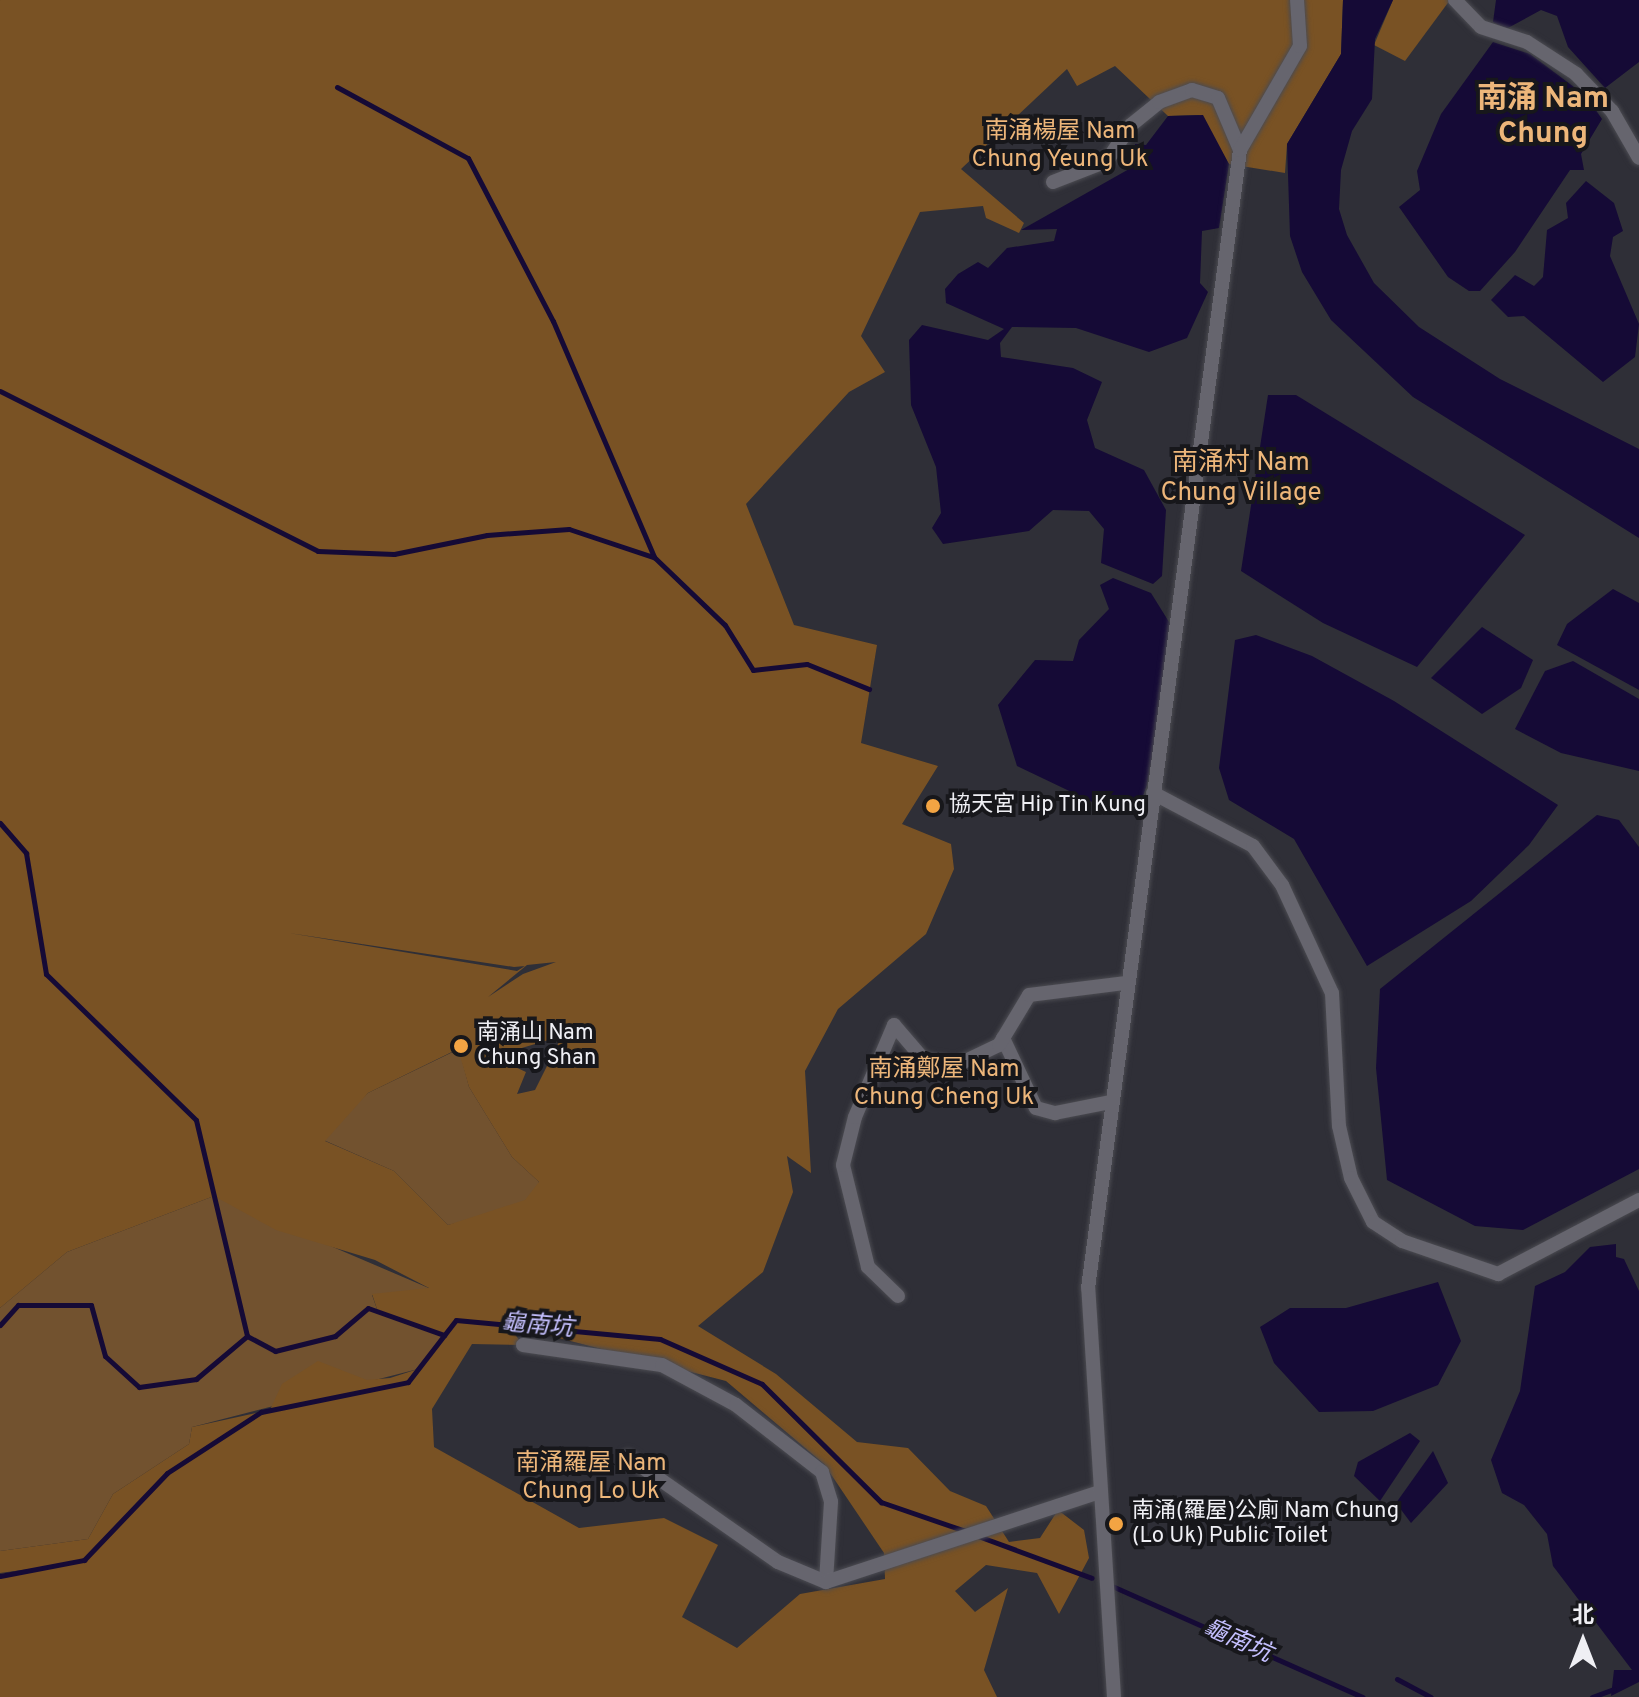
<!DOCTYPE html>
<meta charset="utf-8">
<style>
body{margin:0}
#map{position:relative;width:1639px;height:1697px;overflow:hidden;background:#2f2f37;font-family:Overpass,"Noto Sans SC",sans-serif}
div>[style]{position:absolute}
.green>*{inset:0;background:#72522f}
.forest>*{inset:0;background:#795224}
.water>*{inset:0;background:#150a36}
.stream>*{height:5px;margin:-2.5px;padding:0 2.5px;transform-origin:2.5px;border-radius:2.5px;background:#150a36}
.roads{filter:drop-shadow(0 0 2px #4b4b51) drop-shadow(0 0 2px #4b4b51)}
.minor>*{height:14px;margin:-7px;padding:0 7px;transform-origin:7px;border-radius:7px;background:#66656e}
.dots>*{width:22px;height:22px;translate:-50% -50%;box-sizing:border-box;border:4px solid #17171b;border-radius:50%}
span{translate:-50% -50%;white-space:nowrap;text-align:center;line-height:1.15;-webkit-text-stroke:8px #17171b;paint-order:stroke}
.poi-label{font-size:22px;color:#efeff4}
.left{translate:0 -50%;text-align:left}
.neighbourhood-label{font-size:24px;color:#edb67a}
.water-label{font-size:24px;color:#c4bffe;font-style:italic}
.quarter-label{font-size:26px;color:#edb67a}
.district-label{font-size:30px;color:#edb67a;font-weight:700}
.north{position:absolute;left:1543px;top:1601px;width:80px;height:80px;-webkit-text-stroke:6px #17171b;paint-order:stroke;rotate:0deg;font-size:22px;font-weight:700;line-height:32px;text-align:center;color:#efeff4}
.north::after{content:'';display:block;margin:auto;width:28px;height:36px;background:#efeff4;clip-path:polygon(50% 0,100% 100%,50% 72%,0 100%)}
</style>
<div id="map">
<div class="green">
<div style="clip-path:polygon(459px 1049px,469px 1087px,512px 1157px,539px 1182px,533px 1205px,448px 1225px,394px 1171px,319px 1138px,368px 1093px)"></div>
<div style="clip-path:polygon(214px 1196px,431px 1289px,372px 1295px,378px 1312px,444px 1335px,418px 1369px,192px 1427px,189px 1444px,113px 1494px,88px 1539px,0 1551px,0 1308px,67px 1252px)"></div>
</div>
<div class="forest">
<div style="clip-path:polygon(evenodd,0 0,1343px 0,1341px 54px,1287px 144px,1285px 173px,1229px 164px,1199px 115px,1168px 116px,1115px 66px,1077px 86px,1067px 69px,961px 169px,1024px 223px,1019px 233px,986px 218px,983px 206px,920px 212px,861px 336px,885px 372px,849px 392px,746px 504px,794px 625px,877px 645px,861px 743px,938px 766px,902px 824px,951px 844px,954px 869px,926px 934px,838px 1009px,805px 1071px,811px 1173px,787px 1156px,793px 1192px,763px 1272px,698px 1326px,776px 1374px,857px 1442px,908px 1448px,950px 1491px,986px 1506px,1009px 1542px,1040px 1538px,1058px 1510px,1084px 1530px,1089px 1558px,1059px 1614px,1037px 1573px,986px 1565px,955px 1591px,975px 1612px,1008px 1588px,984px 1670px,997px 1697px,0 1697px,0 1574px,52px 1566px,0 1573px,0 1551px,88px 1539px,113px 1494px,189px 1444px,192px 1427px,270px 1410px,282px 1384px,318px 1361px,367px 1380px,390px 1378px,418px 1369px,444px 1335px,378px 1312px,372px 1294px,429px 1288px,375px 1260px,276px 1230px,214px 1196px,67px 1252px,0 1308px,0 0,289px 933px,514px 967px,525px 966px,517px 971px,289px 933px,0 0,556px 962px,523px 974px,488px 997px,527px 965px,556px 962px,0 0,562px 1036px,535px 1090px,517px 1094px,526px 1072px,513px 1066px,515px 1050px,562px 1036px,0 0,458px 1049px,469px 1087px,512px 1157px,539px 1182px,525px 1200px,448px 1225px,394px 1171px,325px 1141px,368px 1093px,458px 1049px,0 0,508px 1325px,726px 1381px,824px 1464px,884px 1553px,885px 1579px,800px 1594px,737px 1648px,682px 1617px,718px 1545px,664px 1518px,579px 1528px,434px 1447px,432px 1409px,472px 1344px,523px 1345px,508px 1325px)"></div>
<div style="clip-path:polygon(1393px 0,1450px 0,1405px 61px,1374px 45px)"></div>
</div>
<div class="water">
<div style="clip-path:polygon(1343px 0,1393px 0,1375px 39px,1372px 99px,1352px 131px,1341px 170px,1339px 209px,1347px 235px,1374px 283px,1419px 327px,1500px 379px,1639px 449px,1639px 538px,1413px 397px,1331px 320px,1302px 272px,1290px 236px,1287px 144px,1341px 54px)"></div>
<div style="clip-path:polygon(1496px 0,1639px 0,1639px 62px,1605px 88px,1568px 47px,1557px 16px,1541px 10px,1506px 29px,1493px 22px)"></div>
<div style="clip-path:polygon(1493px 42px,1530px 54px,1586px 96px,1602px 119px,1581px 154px,1584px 170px,1570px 170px,1515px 252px,1480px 291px,1469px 291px,1448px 277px,1399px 207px,1420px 190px,1417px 171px,1441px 114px)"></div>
<div style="clip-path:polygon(1203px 115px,1229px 164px,1219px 228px,1202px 231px,1200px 283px,1208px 292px,1187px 338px,1149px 352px,1076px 328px,1012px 327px,1000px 343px,1001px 357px,1073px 368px,1102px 382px,1087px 420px,1095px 448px,1144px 470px,1166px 510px,1162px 576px,1153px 584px,1101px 563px,1104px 529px,1089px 511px,1053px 510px,1029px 531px,943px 544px,932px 528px,941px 513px,936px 467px,911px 405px,909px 340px,922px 325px,988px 340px,1004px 329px,946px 303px,945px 289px,958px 274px,978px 262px,988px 268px,1007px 248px,1054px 241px,1057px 229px,1021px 230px,1138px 164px,1135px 144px,1146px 145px,1168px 116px)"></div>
<div style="clip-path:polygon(1586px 181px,1614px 203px,1623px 231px,1613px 237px,1610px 256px,1639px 324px,1635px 357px,1603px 382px,1524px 316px,1508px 317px,1491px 300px,1515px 275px,1534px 286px,1543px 277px,1547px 230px,1568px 218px,1566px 203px)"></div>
<div style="clip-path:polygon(1268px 395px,1296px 395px,1525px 535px,1417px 667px,1323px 623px,1241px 571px)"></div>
<div style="clip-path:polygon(1113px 578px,1151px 593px,1174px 630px,1147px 785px,1139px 807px,1107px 809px,1017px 766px,998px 705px,1035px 660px,1073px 661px,1079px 640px,1109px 609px,1100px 585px)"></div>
<div style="clip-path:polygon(1613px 589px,1639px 603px,1639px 690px,1557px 645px,1567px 624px)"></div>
<div style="clip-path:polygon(1482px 627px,1533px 660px,1521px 688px,1482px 714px,1431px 678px)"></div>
<div style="clip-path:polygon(1256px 635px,1312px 656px,1394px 701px,1558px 805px,1529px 845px,1471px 901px,1367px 966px,1294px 839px,1229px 800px,1219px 768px,1235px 640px)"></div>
<div style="clip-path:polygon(1573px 661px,1639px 699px,1639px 771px,1561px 753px,1515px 729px,1545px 671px)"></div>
<div style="clip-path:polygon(1597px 815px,1619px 820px,1639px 847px,1639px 1169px,1523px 1230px,1475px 1226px,1387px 1180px,1376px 1068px,1380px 989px)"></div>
<div style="clip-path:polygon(1616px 1244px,1616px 1257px,1624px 1259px,1639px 1291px,1639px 1682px,1611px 1696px,1614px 1670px,1632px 1670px,1553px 1566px,1547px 1534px,1524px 1505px,1502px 1493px,1491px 1460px,1520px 1391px,1535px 1286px,1565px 1272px,1590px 1247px)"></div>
<div style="clip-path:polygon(1438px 1282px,1461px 1341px,1438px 1385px,1373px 1411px,1319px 1412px,1274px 1363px,1260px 1327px,1290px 1308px,1346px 1308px)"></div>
<div style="clip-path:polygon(1410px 1433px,1420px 1441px,1380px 1501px,1354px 1476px,1358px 1462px)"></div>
<div style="clip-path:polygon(1433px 1451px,1448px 1483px,1411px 1523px,1396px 1503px)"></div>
</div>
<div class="stream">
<div style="left:337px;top:87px;width:149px;rotate:28.5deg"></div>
<div style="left:468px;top:158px;width:184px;rotate:62.5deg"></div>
<div style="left:553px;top:321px;width:257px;rotate:66.8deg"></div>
<div style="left:654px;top:557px;width:98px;rotate:43.8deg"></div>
<div style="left:725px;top:625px;width:53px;rotate:58.1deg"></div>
<div style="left:753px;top:670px;width:54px;rotate:-6.3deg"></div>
<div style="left:807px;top:664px;width:67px;rotate:22deg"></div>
<div style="left:0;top:391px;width:356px;rotate:26.7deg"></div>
<div style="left:318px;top:551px;width:76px;rotate:2.3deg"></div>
<div style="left:394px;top:554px;width:95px;rotate:-11.5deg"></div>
<div style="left:487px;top:535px;width:82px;rotate:-4.2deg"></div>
<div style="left:569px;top:529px;width:89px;rotate:18.4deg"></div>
<div style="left:0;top:823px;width:40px;rotate:49deg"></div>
<div style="left:26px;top:853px;width:123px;rotate:80.6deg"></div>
<div style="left:46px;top:974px;width:209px;rotate:44.2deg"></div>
<div style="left:196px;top:1120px;width:222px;rotate:76.7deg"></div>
<div style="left:0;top:1325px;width:27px;rotate:-48deg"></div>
<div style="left:18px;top:1305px;width:73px"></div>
<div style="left:91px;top:1305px;width:53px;rotate:74.6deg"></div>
<div style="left:105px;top:1356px;width:46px;rotate:42.4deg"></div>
<div style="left:139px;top:1387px;width:58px;rotate:-8deg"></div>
<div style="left:196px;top:1379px;width:67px;rotate:-40.1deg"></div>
<div style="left:247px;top:1336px;width:32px;rotate:28deg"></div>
<div style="left:275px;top:1351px;width:62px;rotate:-14deg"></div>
<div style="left:335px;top:1336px;width:43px;rotate:-40.3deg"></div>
<div style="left:368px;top:1308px;width:81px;rotate:19.6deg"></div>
<div style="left:978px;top:1536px;width:121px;rotate:20.2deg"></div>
<div style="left:0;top:1576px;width:86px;rotate:-10.8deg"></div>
<div style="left:84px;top:1560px;width:120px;rotate:-46.3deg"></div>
<div style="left:167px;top:1473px;width:112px;rotate:-33deg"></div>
<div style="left:261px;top:1412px;width:150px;rotate:-11.5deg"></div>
<div style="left:408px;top:1382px;width:78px;rotate:-52.3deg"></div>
<div style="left:456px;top:1320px;width:205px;rotate:5.3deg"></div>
<div style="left:660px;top:1339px;width:111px;rotate:23.8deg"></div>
<div style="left:762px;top:1384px;width:168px;rotate:44.8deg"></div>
<div style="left:881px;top:1502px;width:89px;rotate:19deg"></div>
<div style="left:1112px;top:1586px;width:274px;rotate:23.9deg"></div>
<div style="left:1397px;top:1679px;width:38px;rotate:28deg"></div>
<div style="left:1592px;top:1697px;width:23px;rotate:-20deg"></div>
</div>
<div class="roads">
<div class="minor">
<div style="left:1455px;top:0;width:37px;rotate:46deg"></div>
<div style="left:1481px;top:27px;width:48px;rotate:18.1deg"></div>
<div style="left:1527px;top:42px;width:59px;rotate:33.1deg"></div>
<div style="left:1576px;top:74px;width:52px;rotate:45.8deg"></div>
<div style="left:1612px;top:111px;width:54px;rotate:60.1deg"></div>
<div style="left:1053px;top:182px;width:58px;rotate:-21.3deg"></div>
<div style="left:1107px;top:161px;width:43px;rotate:-56.3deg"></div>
<div style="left:1131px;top:125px;width:36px;rotate:-39deg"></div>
<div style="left:1159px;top:102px;width:35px;rotate:-20deg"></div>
<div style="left:1192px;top:90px;width:27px;rotate:17deg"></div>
<div style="left:1218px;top:98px;width:56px;rotate:67.1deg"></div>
<div style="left:1153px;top:793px;width:113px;rotate:27.9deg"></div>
<div style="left:1253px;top:846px;width:49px;rotate:53.4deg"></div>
<div style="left:1282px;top:885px;width:119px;rotate:65.2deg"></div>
<div style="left:1332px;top:993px;width:133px;rotate:87deg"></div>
<div style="left:1339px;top:1126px;width:53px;rotate:77deg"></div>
<div style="left:1351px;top:1178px;width:49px;rotate:63.4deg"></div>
<div style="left:1373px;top:1222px;width:35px;rotate:33deg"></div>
<div style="left:1402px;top:1241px;width:102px;rotate:19deg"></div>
<div style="left:1498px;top:1274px;width:159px;rotate:-27.7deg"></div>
<div style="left:1003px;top:1038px;width:77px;rotate:64.8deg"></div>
<div style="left:1036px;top:1108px;width:20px;rotate:15deg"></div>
<div style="left:1055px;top:1113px;width:56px;rotate:-11.3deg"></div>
<div style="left:898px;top:1296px;width:42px;rotate:-136deg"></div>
<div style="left:868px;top:1267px;width:105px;rotate:-103.8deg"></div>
<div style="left:843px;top:1165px;width:49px;rotate:-76deg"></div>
<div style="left:855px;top:1117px;width:100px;rotate:-67deg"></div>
<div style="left:894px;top:1025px;width:46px;rotate:49.4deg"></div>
<div style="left:924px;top:1060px;width:33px;rotate:9deg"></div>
<div style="left:957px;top:1065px;width:47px;rotate:-25.5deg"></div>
<div style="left:999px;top:1045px;width:58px;rotate:-59deg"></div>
<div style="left:1029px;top:995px;width:98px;rotate:-7.1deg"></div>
<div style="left:523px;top:1345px;width:140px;rotate:8.2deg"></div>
<div style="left:662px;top:1365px;width:84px;rotate:28.4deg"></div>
<div style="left:736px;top:1405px;width:109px;rotate:37.9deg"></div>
<div style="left:822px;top:1472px;width:31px;rotate:73deg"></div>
<div style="left:831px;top:1502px;width:80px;rotate:93.6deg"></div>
<div style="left:628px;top:1457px;width:183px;rotate:35deg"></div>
<div style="left:778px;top:1562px;width:52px;rotate:22.6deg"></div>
<div style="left:826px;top:1582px;width:287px;rotate:-18.2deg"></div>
<div style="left:1114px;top:1697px;width:410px;rotate:-93.6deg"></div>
<div style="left:1088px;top:1288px;width:1148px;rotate:-82.39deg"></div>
<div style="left:1240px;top:150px;width:120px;rotate:-60deg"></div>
<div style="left:1300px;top:46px;width:46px;rotate:-93.7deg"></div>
</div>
</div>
<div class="dots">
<div style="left:933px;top:806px;background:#f3a443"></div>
<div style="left:461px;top:1046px;background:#f3a443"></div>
<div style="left:1116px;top:1524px;background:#f3a443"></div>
</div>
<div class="poi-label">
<span class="left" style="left:949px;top:806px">協天宮 Hip Tin Kung</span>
<span class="left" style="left:477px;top:1046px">南涌山 Nam<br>Chung Shan</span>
<span class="left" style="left:1132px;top:1524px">南涌(羅屋)公廁 Nam Chung<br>(Lo Uk) Public Toilet</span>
</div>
<div class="neighbourhood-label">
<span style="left:1060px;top:147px">南涌楊屋 Nam<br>Chung Yeung Uk</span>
<span style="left:944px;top:1085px">南涌鄭屋 Nam<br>Chung Cheng Uk</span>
<span style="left:591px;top:1479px">南涌羅屋 Nam<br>Chung Lo Uk</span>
</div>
<div class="water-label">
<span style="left:537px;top:1327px;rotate:5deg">龜南坑</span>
<span style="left:1237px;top:1642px;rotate:24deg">龜南坑</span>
</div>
<div class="quarter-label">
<span style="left:1241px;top:479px">南涌村 Nam<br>Chung Village</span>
</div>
<div class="district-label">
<span style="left:1543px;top:117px">南涌 Nam<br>Chung</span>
</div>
<div class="north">北</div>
</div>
